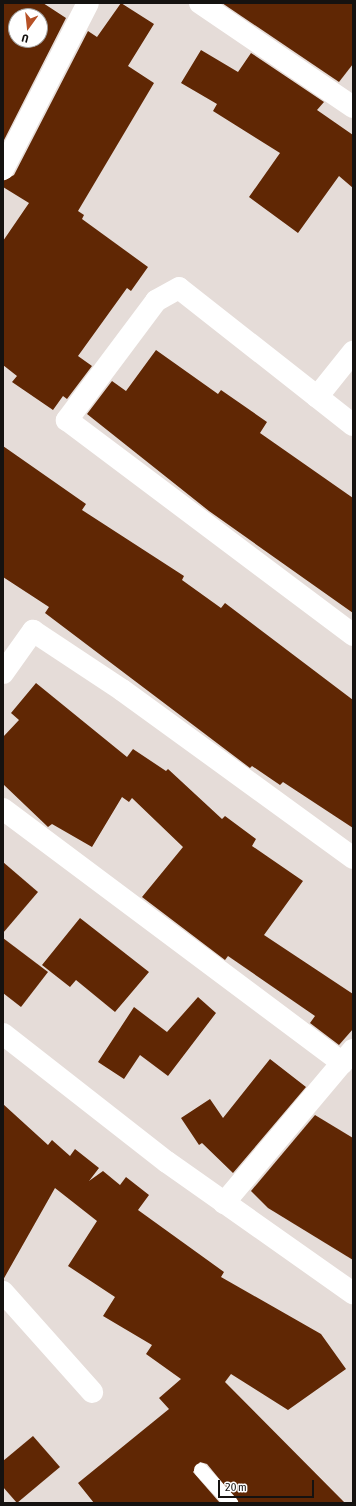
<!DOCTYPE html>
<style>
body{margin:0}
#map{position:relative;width:356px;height:1506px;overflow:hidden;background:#e5dcd8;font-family:"Asap Condensed",sans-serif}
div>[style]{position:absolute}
.building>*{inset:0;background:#602704}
.lane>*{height:14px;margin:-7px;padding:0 7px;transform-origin:7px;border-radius:7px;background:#fff}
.street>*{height:22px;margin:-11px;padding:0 11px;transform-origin:11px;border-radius:11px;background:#fff}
span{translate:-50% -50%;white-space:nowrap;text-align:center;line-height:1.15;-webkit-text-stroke:4px #fff;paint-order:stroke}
.frame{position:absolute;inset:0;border:4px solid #151210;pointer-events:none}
.north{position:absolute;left:8px;top:8px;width:40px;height:40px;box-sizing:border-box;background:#fff;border:1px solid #a1a09f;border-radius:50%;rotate:195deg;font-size:11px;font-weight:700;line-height:16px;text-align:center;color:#151210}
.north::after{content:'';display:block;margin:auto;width:14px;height:18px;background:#b65025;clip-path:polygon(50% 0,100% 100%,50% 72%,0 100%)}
.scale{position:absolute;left:218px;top:1480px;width:96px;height:18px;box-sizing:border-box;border:2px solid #151210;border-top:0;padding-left:5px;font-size:12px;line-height:14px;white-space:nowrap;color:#151210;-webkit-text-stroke:3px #fff;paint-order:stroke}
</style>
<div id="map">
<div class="building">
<div style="clip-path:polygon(evenodd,3px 3px,43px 3px,66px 18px,3px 142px,3px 3px,16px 16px,40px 16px,40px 40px,16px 40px,16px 16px)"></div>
<div style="clip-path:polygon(121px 3px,154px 24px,128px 66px,154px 83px,78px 211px,84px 215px,82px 219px,148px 267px,131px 291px,127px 288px,78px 356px,92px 366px,67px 399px,63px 396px,53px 410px,12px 382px,17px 376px,3px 365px,3px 241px,29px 203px,3px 187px,3px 181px,14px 175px,88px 31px,97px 37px)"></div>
<div style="clip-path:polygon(222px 3px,353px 3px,353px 64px,339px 82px)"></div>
<div style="clip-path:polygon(201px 50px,238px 72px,251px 53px,324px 102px,317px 110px,353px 135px,353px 188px,339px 176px,298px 233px,249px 197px,280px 153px,213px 111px,217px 104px,181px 83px)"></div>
<div style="clip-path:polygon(156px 350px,218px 394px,221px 390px,267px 422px,260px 433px,353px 498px,353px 613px,209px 511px,87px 414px,112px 381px,126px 391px)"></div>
<div style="clip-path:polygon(3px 446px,86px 504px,82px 510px,184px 576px,182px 580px,221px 608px,225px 603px,353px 700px,353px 828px,283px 782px,280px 785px,252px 766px,250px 768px,45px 613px,49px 607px,3px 577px)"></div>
<div style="clip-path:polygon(36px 683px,127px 757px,133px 749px,166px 771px,168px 769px,222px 819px,225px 816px,256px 839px,252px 846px,303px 881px,264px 935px,353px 994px,353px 1029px,339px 1045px,310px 1023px,315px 1016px,228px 956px,225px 960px,142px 897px,183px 847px,132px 798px,129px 802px,122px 797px,92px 847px,52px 824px,48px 827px,3px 784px,3px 737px,19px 720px,11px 713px)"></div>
<div style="clip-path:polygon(3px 862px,38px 892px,3px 933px)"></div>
<div style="clip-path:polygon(80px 918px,149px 972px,115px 1012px,76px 980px,70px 987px,42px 965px)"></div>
<div style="clip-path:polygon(3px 938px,48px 972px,21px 1007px,3px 993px)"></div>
<div style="clip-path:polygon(198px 997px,216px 1013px,168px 1076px,140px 1055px,124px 1079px,98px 1062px,134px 1007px,167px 1032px)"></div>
<div style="clip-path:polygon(270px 1059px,306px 1087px,233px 1173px,202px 1143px,199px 1145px,181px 1118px,210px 1099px,223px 1118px)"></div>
<div style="clip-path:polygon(3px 1104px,48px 1145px,52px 1140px,70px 1156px,75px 1149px,99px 1168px,89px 1181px,103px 1171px,120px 1185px,126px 1177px,149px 1195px,138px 1210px,224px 1272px,221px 1277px,321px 1334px,346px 1369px,288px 1410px,231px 1374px,225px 1382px,345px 1503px,239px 1503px,207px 1464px,200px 1462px,193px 1472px,220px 1503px,94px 1503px,78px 1483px,169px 1409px,159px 1398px,181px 1379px,146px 1354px,152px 1345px,103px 1316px,115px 1297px,68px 1266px,97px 1221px,55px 1188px,3px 1280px)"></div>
<div style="clip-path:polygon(315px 1115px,353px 1138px,353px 1260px,268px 1208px,251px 1191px)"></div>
<div style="clip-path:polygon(33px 1436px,60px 1467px,17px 1503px,3px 1487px,3px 1461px)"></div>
</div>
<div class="lane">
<div style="left:201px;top:1470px;width:45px;rotate:47.7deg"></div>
</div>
<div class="street">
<div style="left:200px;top:3px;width:185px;rotate:34.2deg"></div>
<div style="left:3px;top:169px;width:186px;rotate:-62.9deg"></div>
<div style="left:317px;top:397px;width:58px;rotate:-51.3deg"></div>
<div style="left:353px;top:425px;width:221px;rotate:-141.8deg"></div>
<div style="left:179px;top:288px;width:26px;rotate:151deg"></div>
<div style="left:156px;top:301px;width:149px;rotate:126.8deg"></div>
<div style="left:67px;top:420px;width:358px;rotate:36.9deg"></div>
<div style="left:3px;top:673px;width:52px;rotate:-54.5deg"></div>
<div style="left:33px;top:631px;width:107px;rotate:33.5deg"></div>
<div style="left:122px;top:690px;width:286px;rotate:36deg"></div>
<div style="left:3px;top:809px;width:424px;rotate:36.8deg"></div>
<div style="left:342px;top:1063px;width:17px;rotate:-50deg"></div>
<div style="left:3px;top:1034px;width:208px;rotate:38deg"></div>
<div style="left:167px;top:1162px;width:228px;rotate:35.2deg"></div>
<div style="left:224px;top:1203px;width:183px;rotate:-49.9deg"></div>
<div style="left:3px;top:1292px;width:134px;rotate:48.3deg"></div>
</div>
<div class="frame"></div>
<div class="north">U</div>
<div class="scale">20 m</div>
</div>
